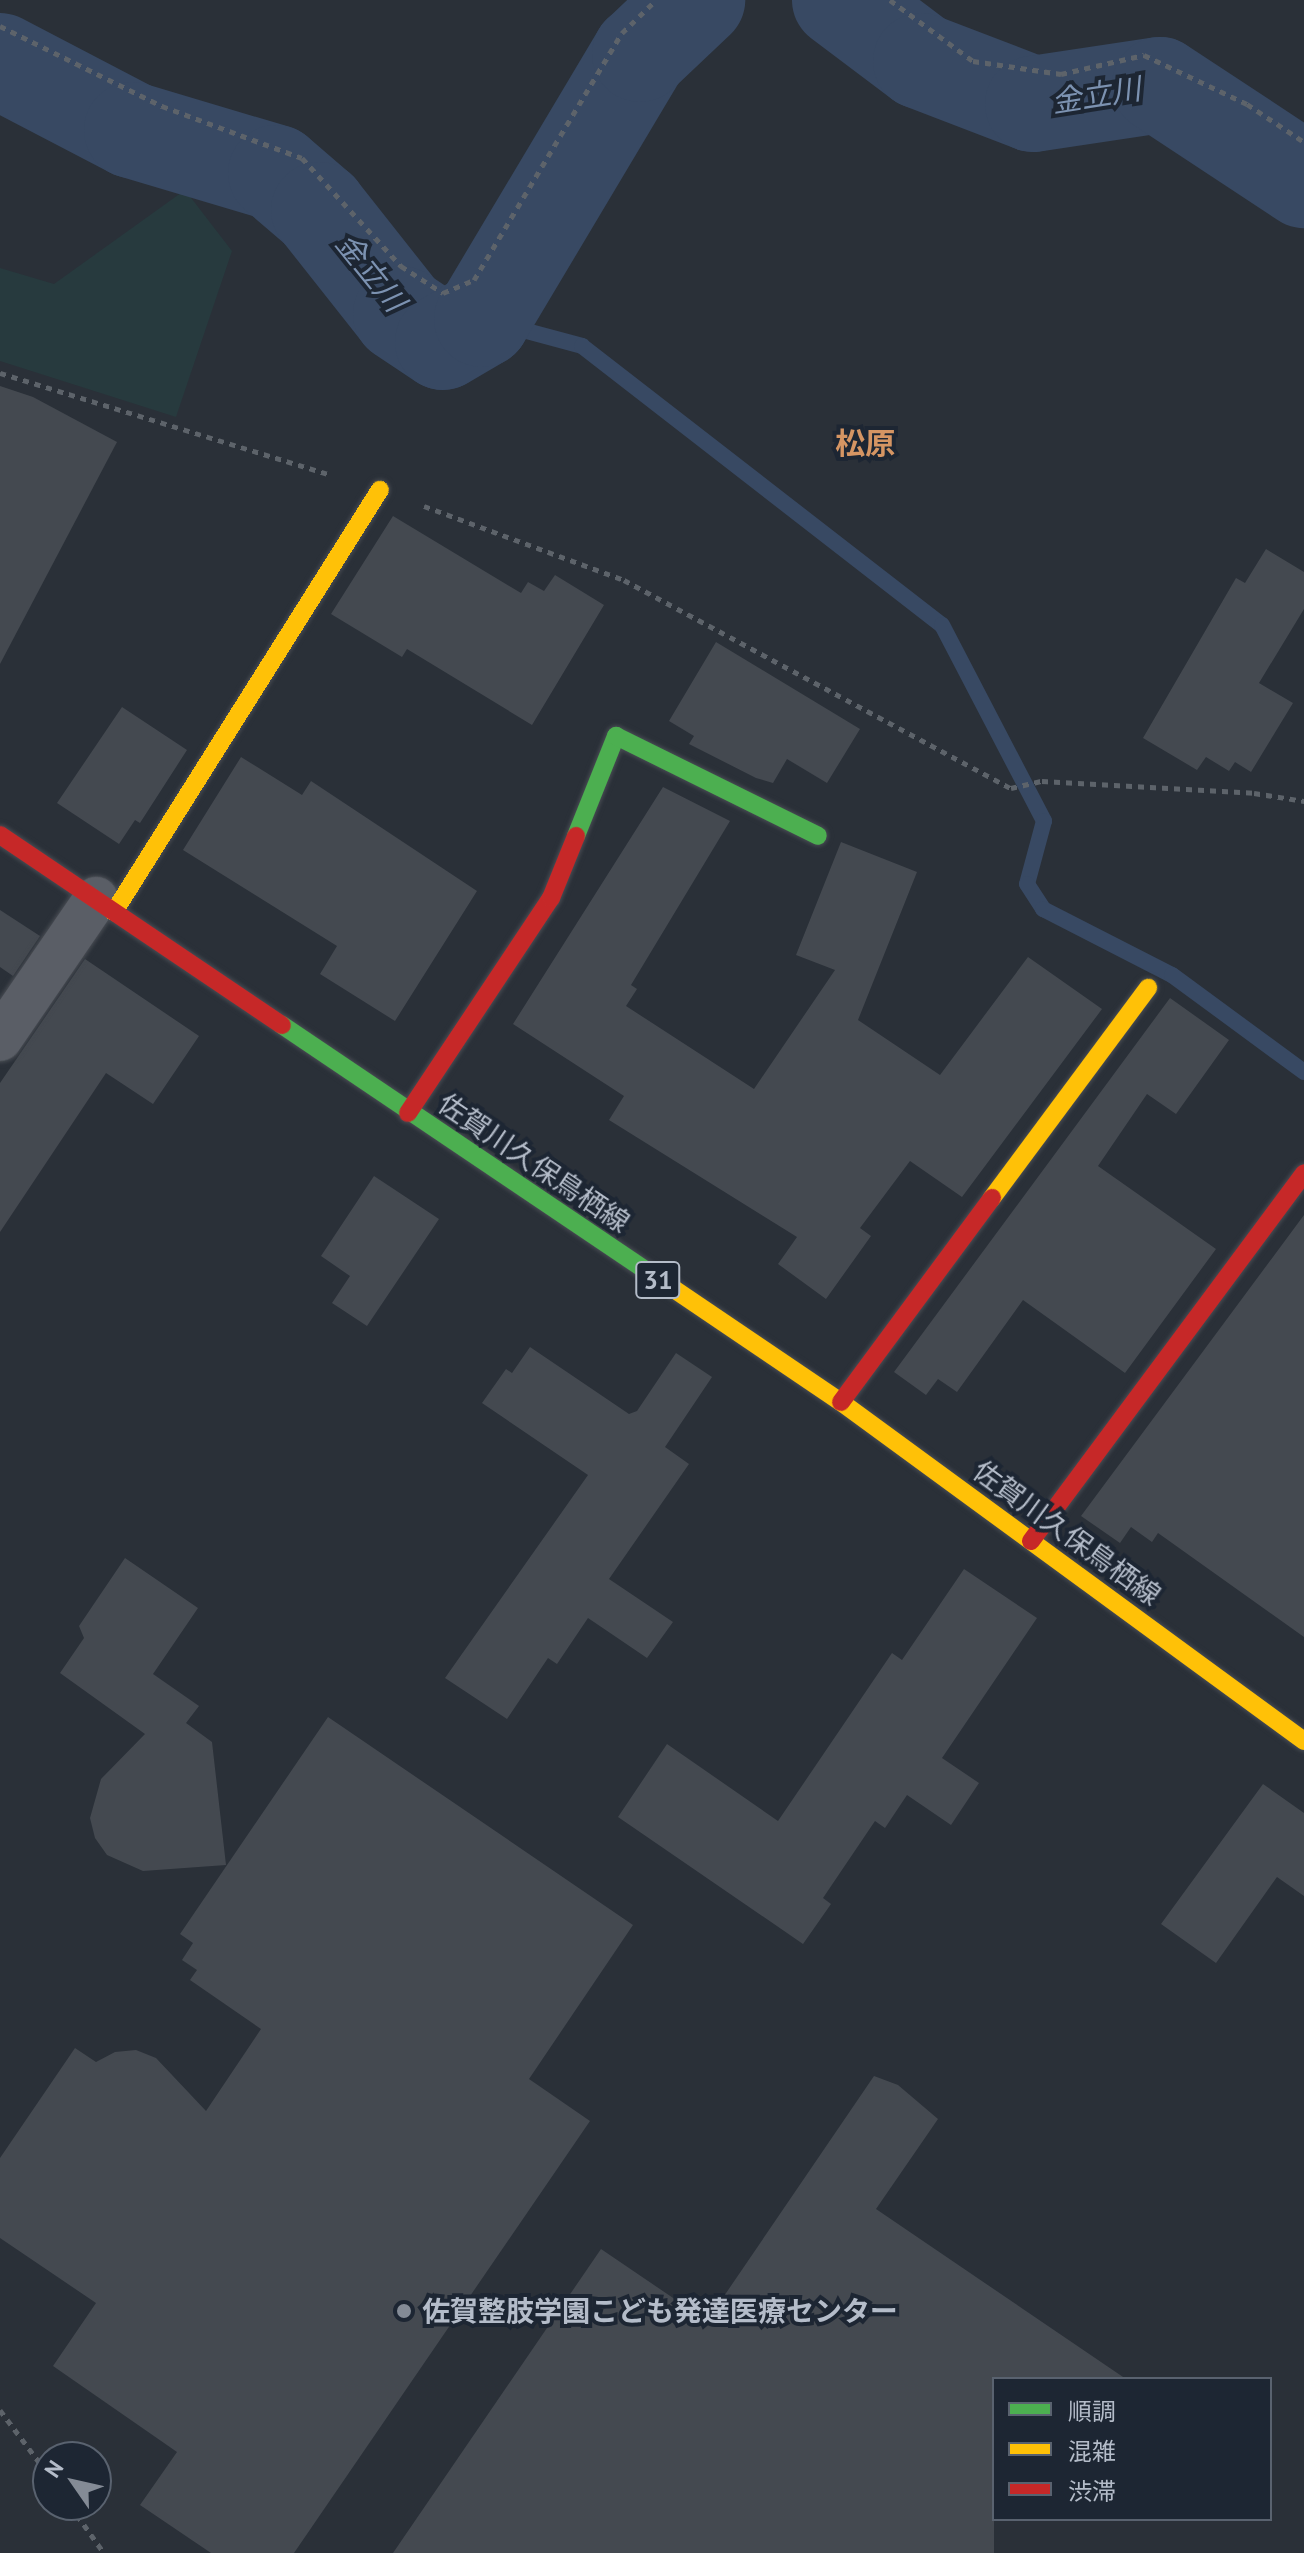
<!DOCTYPE html>
<meta charset="utf-8">
<style>
body{margin:0}
#map{position:relative;width:1304px;height:2553px;overflow:hidden;background:#2a3038;font-family:"PT Sans","Noto Sans JP",sans-serif}
div>[style]{position:absolute}
.green>*{inset:0;background:#273a3e}
.stream>*{height:16px;margin:-8px;padding:0 8px;transform-origin:8px;border-radius:8px;background:#384963}
.river>*{height:96px;margin:-48px;padding:0 48px;transform-origin:48px;border-radius:48px;background:#384963}
.building>*{inset:0;background:#444950}
.path>*{height:5px;margin-top:-2.5px;transform-origin:0;background:repeating-linear-gradient(90deg,#5d636a 0 6px,transparent 0 12px)}
.roads{filter:drop-shadow(0 0 2px #484c53) drop-shadow(0 0 2px #484c53)}
.street>*{height:44px;margin:-22px;padding:0 22px;transform-origin:22px;border-radius:22px;background:#5a5e66}
.fast>*{height:18px;margin:-9px;padding:0 9px;transform-origin:9px;border-radius:9px;background:#4caf50}
.slow>*{height:18px;margin:-9px;padding:0 9px;transform-origin:9px;border-radius:9px;background:#ffc107}
.jam>*{height:18px;margin:-9px;padding:0 9px;transform-origin:9px;border-radius:9px;background:#c62828}
.dots>*{width:22px;height:22px;translate:-50% -50%;box-sizing:border-box;border:4px solid #1d2633;border-radius:50%}
span{translate:-50% -50%;white-space:nowrap;text-align:center;line-height:1.15;-webkit-text-stroke:8px #1d2633;paint-order:stroke}
.shield-label span{padding:2px 6px;background:#1d2633;border:2px solid;border-radius:6px;-webkit-text-stroke-width:0}
.shield-label{font-size:26px;color:#b4bcc9;font-weight:700}
.street-label{font-size:28px;color:#b4bcc9}
.poi-label{font-size:28px;color:#b4bcc9;font-weight:700}
.left{translate:0 -50%;text-align:left}
.water-label{font-size:30px;color:#7c92b1;font-style:italic}
.neighbourhood-label{font-size:30px;color:#d59563;font-weight:700}
.legend{position:absolute;left:992px;top:2377px;width:280px;height:144px;box-sizing:border-box;background:#1d2633;border:2px solid #59626f;margin:0;padding:10px 14px;list-style:none;font-size:24px;color:#b4bcc9}
.legend li{display:flex;align-items:center;gap:16px;height:40px}
.legend b{width:40px;border:2px solid #59626f}
.north{position:absolute;left:32px;top:2441px;width:80px;height:80px;box-sizing:border-box;background:#1d2633;border:2px solid #59626f;border-radius:50%;rotate:304deg;font-size:22px;font-weight:700;line-height:32px;text-align:center;color:#b4bcc9}
.north::after{content:'';display:block;margin:auto;width:28px;height:36px;background:#848b96;clip-path:polygon(50% 0,100% 100%,50% 72%,0 100%)}
</style>
<div id="map">
<div class="green">
<div style="clip-path:polygon(185px 190px,232px 251px,176px 417px,0 361px,0 268px,54px 284px)"></div>
</div>
<div class="stream">
<div style="left:482px;top:319px;width:104px;rotate:15.1deg"></div>
<div style="left:582px;top:346px;width:455px;rotate:37.8deg"></div>
<div style="left:942px;top:625px;width:221px;rotate:62.5deg"></div>
<div style="left:1044px;top:821px;width:65px;rotate:105.1deg"></div>
<div style="left:1027px;top:884px;width:30px;rotate:57deg"></div>
<div style="left:1043px;top:909px;width:145px;rotate:27.1deg"></div>
<div style="left:1172px;top:975px;width:164px;rotate:36.3deg"></div>
</div>
<div class="river">
<div style="left:840px;top:0;width:101px;rotate:37deg"></div>
<div style="left:921px;top:61px;width:120px;rotate:21deg"></div>
<div style="left:1033px;top:104px;width:128px;rotate:-8.5deg"></div>
<div style="left:1160px;top:85px;width:173px;rotate:33.4deg"></div>
<div style="left:0;top:61px;width:149px;rotate:27.6deg"></div>
<div style="left:132px;top:130px;width:150px;rotate:16.6deg"></div>
<div style="left:276px;top:173px;width:57px;rotate:40.7deg"></div>
<div style="left:319px;top:210px;width:132px;rotate:51.7deg"></div>
<div style="left:401px;top:314px;width:50px;rotate:33.7deg"></div>
<div style="left:443px;top:342px;width:45px;rotate:-30.5deg"></div>
<div style="left:482px;top:319px;width:309px;rotate:-59.2deg"></div>
<div style="left:640px;top:54px;width:79px;rotate:-43.5deg"></div>
</div>
<div class="building">
<div style="clip-path:polygon(0 386px,33px 397px,117px 442px,0 664px)"></div>
<div style="clip-path:polygon(393px 516px,521px 593px,528px 582px,544px 591px,555px 575px,604px 605px,532px 725px,407px 649px,402px 657px,331px 614px)"></div>
<div style="clip-path:polygon(1266px 549px,1304px 572px,1304px 609px,1259px 683px,1293px 703px,1251px 772px,1235px 762px,1229px 771px,1206px 757px,1197px 770px,1143px 738px,1236px 578px,1245px 583px)"></div>
<div style="clip-path:polygon(716px 642px,860px 729px,827px 783px,787px 759px,773px 783px,756px 778px,689px 744px,694px 736px,669px 721px)"></div>
<div style="clip-path:polygon(122px 707px,187px 750px,140px 823px,135px 820px,119px 844px,57px 803px)"></div>
<div style="clip-path:polygon(241px 757px,302px 795px,311px 781px,477px 891px,395px 1021px,320px 974px,337px 946px,183px 850px)"></div>
<div style="clip-path:polygon(663px 787px,730px 821px,631px 985px,637px 989px,626px 1006px,754px 1089px,835px 970px,796px 955px,841px 842px,917px 872px,858px 1020px,940px 1075px,1028px 957px,1102px 1009px,962px 1197px,910px 1161px,860px 1228px,871px 1236px,826px 1299px,778px 1264px,797px 1237px,609px 1120px,624px 1096px,513px 1024px)"></div>
<div style="clip-path:polygon(0 910px,40px 936px,13px 976px,0 967px)"></div>
<div style="clip-path:polygon(85px 959px,199px 1036px,153px 1104px,106px 1073px,0 1232px,0 1083px)"></div>
<div style="clip-path:polygon(1170px 998px,1229px 1040px,1176px 1114px,1147px 1094px,1098px 1166px,1216px 1249px,1125px 1373px,1023px 1300px,957px 1392px,938px 1379px,926px 1395px,894px 1372px)"></div>
<div style="clip-path:polygon(374px 1176px,439px 1219px,367px 1326px,332px 1303px,350px 1276px,321px 1256px)"></div>
<div style="clip-path:polygon(1304px 1215px,1304px 1637px,1158px 1533px,1152px 1542px,1131px 1527px,1120px 1543px,1081px 1516px)"></div>
<div style="clip-path:polygon(530px 1347px,629px 1414px,637px 1411px,676px 1353px,712px 1377px,665px 1447px,689px 1464px,609px 1579px,673px 1622px,647px 1658px,588px 1618px,557px 1664px,548px 1658px,507px 1719px,445px 1678px,588px 1475px,482px 1403px,506px 1369px,512px 1373px)"></div>
<div style="clip-path:polygon(125px 1558px,198px 1608px,153px 1674px,199px 1706px,186px 1723px,212px 1742px,226px 1865px,143px 1871px,107px 1855px,95px 1838px,90px 1818px,101px 1779px,145px 1734px,60px 1673px,84px 1638px,79px 1626px)"></div>
<div style="clip-path:polygon(964px 1569px,1037px 1618px,942px 1758px,979px 1783px,951px 1825px,907px 1795px,885px 1828px,875px 1821px,823px 1898px,831px 1904px,803px 1944px,618px 1817px,667px 1744px,778px 1821px,892px 1653px,902px 1660px)"></div>
<div style="clip-path:polygon(328px 1717px,633px 1925px,529px 2079px,590px 2121px,294px 2553px,211px 2553px,140px 2505px,177px 2452px,53px 2366px,96px 2303px,0 2238px,0 2158px,75px 2048px,96px 2062px,115px 2052px,136px 2050px,156px 2058px,206px 2111px,261px 2029px,190px 1980px,197px 1970px,182px 1960px,193px 1943px,180px 1934px)"></div>
<div style="clip-path:polygon(1263px 1784px,1304px 1813px,1304px 1896px,1277px 1877px,1216px 1963px,1161px 1924px)"></div>
<div style="clip-path:polygon(874px 2076px,898px 2085px,938px 2119px,876px 2209px,1126px 2379px,994px 2379px,994px 2553px,393px 2553px,601px 2249px,707px 2321px)"></div>
</div>
<div class="path">
<div style="left:890px;top:0;width:103px;rotate:36.3deg"></div>
<div style="left:973px;top:61px;width:89px;rotate:8.4deg"></div>
<div style="left:1061px;top:74px;width:85px;rotate:-12.9deg"></div>
<div style="left:1144px;top:55px;width:114px;rotate:25.4deg"></div>
<div style="left:1247px;top:104px;width:69px;rotate:33.7deg"></div>
<div style="left:0;top:26px;width:181px;rotate:26.3deg"></div>
<div style="left:162px;top:106px;width:149px;rotate:20.4deg"></div>
<div style="left:302px;top:158px;width:147px;rotate:47.5deg"></div>
<div style="left:401px;top:266px;width:50px;rotate:32.7deg"></div>
<div style="left:443px;top:293px;width:34px;rotate:-23deg"></div>
<div style="left:474px;top:280px;width:288px;rotate:-59.1deg"></div>
<div style="left:622px;top:33px;width:47px;rotate:-44.1deg"></div>
<div style="left:0;top:373px;width:347px;rotate:17.1deg"></div>
<div style="left:424px;top:506px;width:213px;rotate:20.3deg"></div>
<div style="left:624px;top:580px;width:439px;rotate:28.3deg"></div>
<div style="left:1011px;top:788px;width:32px;rotate:-13deg"></div>
<div style="left:1042px;top:781px;width:212px;rotate:3.2deg"></div>
<div style="left:1254px;top:793px;width:51px;rotate:9.1deg"></div>
<div style="left:0;top:2410px;width:80px;rotate:53.1deg"></div>
<div style="left:70px;top:2505px;width:59px;rotate:54.7deg"></div>
</div>
<div class="roads">
<div class="street">
<div style="left:0;top:1039px;width:170px;rotate:-55.6deg"></div>
</div>
<div class="fast">
<div style="left:576px;top:836px;width:108px;rotate:-68.2deg"></div>
<div style="left:616px;top:736px;width:225px;rotate:26.3deg"></div>
<div style="left:282px;top:1025px;width:465px;rotate:34deg"></div>
</div>
<div class="slow">
<div style="left:114px;top:912px;width:499px;rotate:-57.8deg"></div>
<div style="left:992px;top:1198px;width:262px;rotate:-53.4deg"></div>
<div style="left:668px;top:1285px;width:209px;rotate:34.1deg"></div>
<div style="left:841px;top:1402px;width:574px;rotate:36.21deg"></div>
</div>
<div class="jam">
<div style="left:0;top:835px;width:340px;rotate:34deg"></div>
<div style="left:408px;top:1113px;width:258px;rotate:-56.4deg"></div>
<div style="left:551px;top:898px;width:67px;rotate:-68deg"></div>
<div style="left:841px;top:1402px;width:254px;rotate:-53.5deg"></div>
<div style="left:1031px;top:1541px;width:458px;rotate:-53.4deg"></div>
</div>
</div>
<div class="dots">
<div style="left:404px;top:2311px;background:#848b96"></div>
</div>
<div class="shield-label">
<span style="left:658px;top:1280px">31</span>
</div>
<div class="street-label">
<span style="left:534px;top:1163px;rotate:34deg">佐賀川久保鳥栖線</span>
<span style="left:1067px;top:1533px;rotate:36deg">佐賀川久保鳥栖線</span>
</div>
<div class="poi-label">
<span class="left" style="left:422px;top:2311px">佐賀整肢学園こども発達医療センター</span>
</div>
<div class="water-label">
<span style="left:1096px;top:95px;rotate:-9deg">金立川</span>
<span style="left:371px;top:272px;rotate:51deg">金立川</span>
</div>
<div class="neighbourhood-label">
<span style="left:865px;top:443px">松原</span>
</div>
<ul class="legend">
<li><b style="height:10px;background:#4caf50"></b>順調</li>
<li><b style="height:10px;background:#ffc107"></b>混雑</li>
<li><b style="height:10px;background:#c62828"></b>渋滞</li>
</ul>
<div class="north">N</div>
</div>
